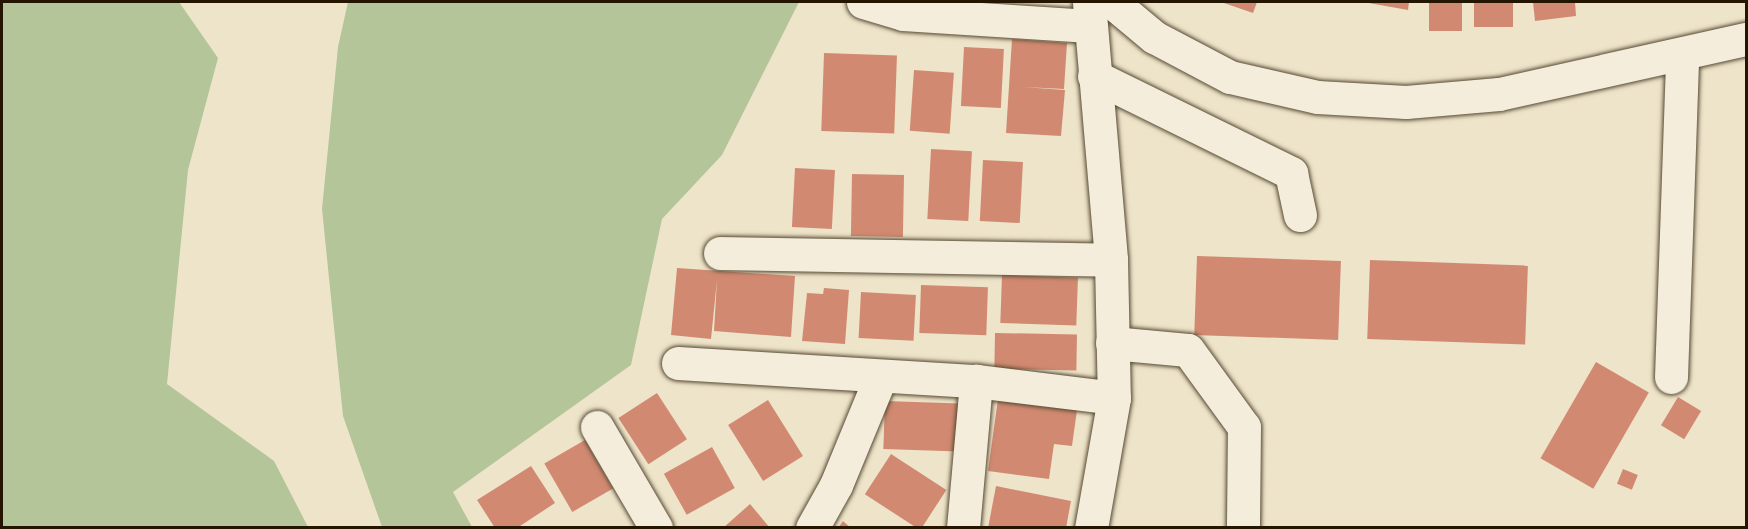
<!DOCTYPE html>
<style>
body{margin:0}
#map{position:relative;width:1748px;height:529px;overflow:hidden;background:#eee4c9;font-family:"IM FELL Great Primer",serif}
div>[style]{position:absolute}
.green>*{inset:0;background:#b4c59a}
.building>*{inset:0;background:#d18a71;transform-origin:0 0}
.roads{filter:drop-shadow(0 0 2px #564933) drop-shadow(0 0 2px #564933)}
.minor>*{height:33px;margin:-16.5px;padding:0 16.5px;transform-origin:16.5px;border-radius:16.5px;background:#f4eddc}
span{translate:-50% -50%;white-space:nowrap;text-align:center;line-height:1.15;-webkit-text-stroke:6px #f4eddc;paint-order:stroke}
.frame{position:absolute;inset:0;border:3px solid #241501;pointer-events:none}
</style>
<div id="map">
<div class="green">
<div style="clip-path:polygon(2px 2px,179px 2px,218px 58px,188px 170px,167px 384px,274px 461px,308px 527px,2px 527px)"></div>
<div style="clip-path:polygon(348px 2px,799px 2px,722px 155px,662px 219px,631px 365px,453px 492px,472px 527px,382px 527px,343px 416px,322px 209px,338px 47px)"></div>
</div>
<div class="building">
<div style="clip-path:polygon(1221px 2px,1257px 2px,1253px 13px)"></div>
<div style="clip-path:polygon(1363px 2px,1409px 2px,1408px 10px)"></div>
<div style="left:1429px;top:2px;width:33px;height:29px"></div>
<div style="left:1474px;top:2px;width:39px;height:25px"></div>
<div style="clip-path:polygon(1533px 2px,1575px 2px,1576px 16px,1535px 21px)"></div>
<div style="clip-path:polygon(1012px 39px,1067px 43px,1064px 89px,1023px 87px,1065px 90px,1061px 136px,1006px 133px)"></div>
<div style="left:964px;top:47px;width:40px;height:59px;rotate:3deg"></div>
<div style="left:824px;top:53px;width:73px;height:78px;rotate:2deg"></div>
<div style="left:914px;top:70px;width:40px;height:61px;rotate:4deg"></div>
<div style="left:931px;top:149px;width:41px;height:70px;rotate:3deg"></div>
<div style="left:983px;top:160px;width:40px;height:61px;rotate:3deg"></div>
<div style="left:795px;top:168px;width:40px;height:59px;rotate:3deg"></div>
<div style="left:852px;top:174px;width:52px;height:62px;rotate:1deg"></div>
<div style="left:1197px;top:256px;width:144px;height:79px;rotate:2deg"></div>
<div style="left:1370px;top:260px;width:158px;height:79px;rotate:2deg"></div>
<div style="clip-path:polygon(677px 268px,795px 276px,791px 337px,714px 331px,717px 280px,711px 339px,671px 335px)"></div>
<div style="left:1002px;top:275px;width:76px;height:48px;rotate:2deg"></div>
<div style="left:921px;top:285px;width:67px;height:48px;rotate:2deg"></div>
<div style="clip-path:polygon(824px 288px,849px 290px,845px 344px,802px 341px,807px 293px,823px 294px)"></div>
<div style="left:861px;top:292px;width:55px;height:46px;rotate:3deg"></div>
<div style="left:995px;top:333px;width:82px;height:36px;rotate:1deg"></div>
<div style="left:1596px;top:362px;width:61px;height:111px;rotate:30deg"></div>
<div style="left:657px;top:393px;width:55px;height:46px;rotate:57deg"></div>
<div style="left:1678px;top:397px;width:27px;height:33px;rotate:31deg"></div>
<div style="clip-path:polygon(998px 399px,1077px 410px,1072px 446px,1054px 444px,1049px 479px,988px 471px)"></div>
<div style="left:768px;top:400px;width:66px;height:47px;rotate:58deg"></div>
<div style="left:885px;top:401px;width:75px;height:48px;rotate:2deg"></div>
<div style="left:585px;top:440px;width:56px;height:47px;rotate:60deg"></div>
<div style="left:712px;top:447px;width:47px;height:55px;rotate:61deg"></div>
<div style="left:891px;top:454px;width:66px;height:48px;rotate:33deg"></div>
<div style="clip-path:polygon(531px 466px,555px 503px,517px 528px,495px 528px,477px 500px)"></div>
<div style="left:1623px;top:469px;width:16px;height:16px;rotate:22deg"></div>
<div style="clip-path:polygon(996px 486px,1071px 501px,1066px 528px,988px 528px)"></div>
<div style="clip-path:polygon(750px 504px,770px 528px,723px 528px)"></div>
<div style="clip-path:polygon(843px 521px,851px 528px,838px 528px)"></div>
</div>
<div class="roads">
<div class="minor">
<div style="left:863px;top:2px;width:42px;rotate:16.7deg"></div>
<div style="left:903px;top:14px;width:187px;rotate:3.7deg"></div>
<div style="left:1089px;top:2px;width:259px;rotate:85.1deg"></div>
<div style="left:1111px;top:260px;width:138px;rotate:88.8deg"></div>
<div style="left:1114px;top:398px;width:132px;rotate:100deg"></div>
<div style="left:1112px;top:2px;width:55px;rotate:39.8deg"></div>
<div style="left:1154px;top:37px;width:86px;rotate:27.8deg"></div>
<div style="left:1230px;top:77px;width:89px;rotate:12.9deg"></div>
<div style="left:1317px;top:97px;width:89px;rotate:3.2deg"></div>
<div style="left:1406px;top:102px;width:93px;rotate:-4.9deg"></div>
<div style="left:1499px;top:94px;width:253px;rotate:-12.6deg"></div>
<div style="left:1094px;top:76px;width:220px;rotate:26.2deg"></div>
<div style="left:1291px;top:173px;width:43px;rotate:77.9deg"></div>
<div style="left:720px;top:253px;width:391px;rotate:1deg"></div>
<div style="left:1112px;top:343px;width:76px;rotate:5.3deg"></div>
<div style="left:1188px;top:350px;width:95px;rotate:54deg"></div>
<div style="left:1244px;top:427px;width:99px;rotate:90.6deg"></div>
<div style="left:678px;top:363px;width:299px;rotate:3.5deg"></div>
<div style="left:976px;top:381px;width:139px;rotate:7deg"></div>
<div style="left:1671px;top:377px;width:323px;rotate:-88deg"></div>
<div style="left:597px;top:427px;width:117px;rotate:59.7deg"></div>
<div style="left:812px;top:528px;width:49px;rotate:-60.8deg"></div>
<div style="left:836px;top:485px;width:118px;rotate:-67.6deg"></div>
<div style="left:963px;top:528px;width:148px;rotate:-84.9deg"></div>
</div>
</div>
<div class="frame"></div>
</div>
